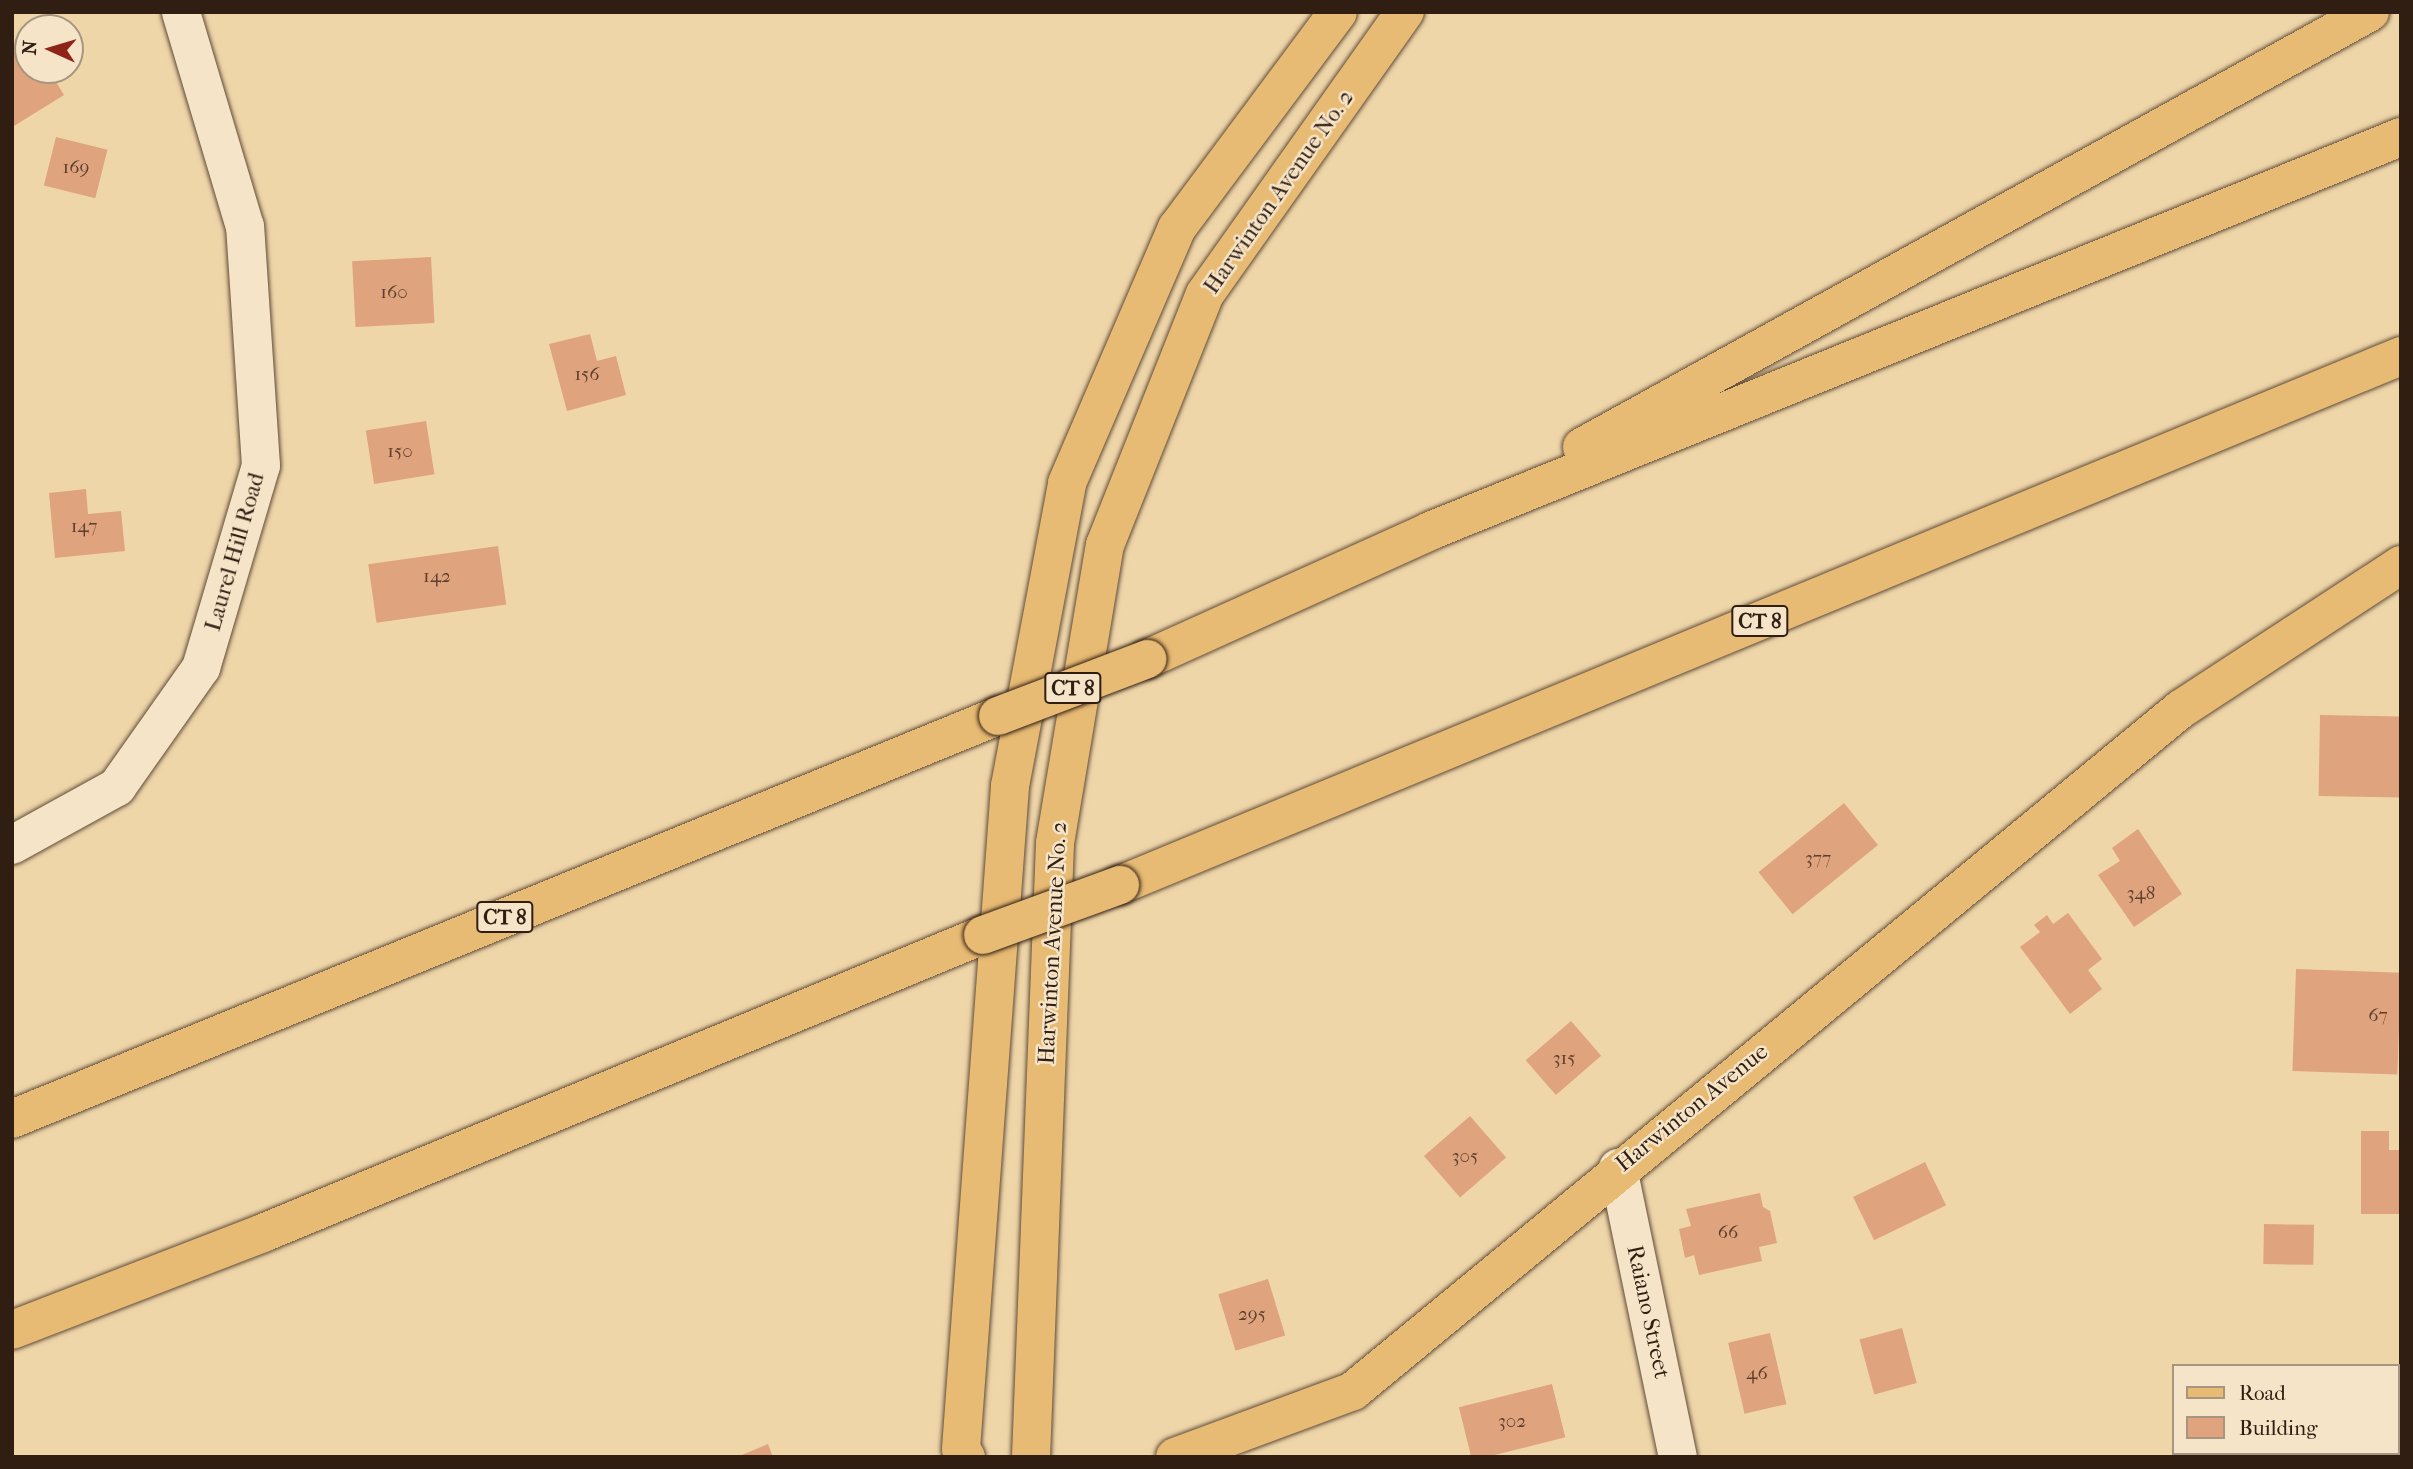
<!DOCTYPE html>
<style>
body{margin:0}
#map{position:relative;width:2413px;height:1469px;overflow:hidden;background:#efd6a9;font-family:"IM FELL French Canon",serif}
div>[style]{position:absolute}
.building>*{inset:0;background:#dfa37e;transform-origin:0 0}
.roads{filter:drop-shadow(0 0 2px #604c38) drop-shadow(0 0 2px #604c38)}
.minor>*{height:38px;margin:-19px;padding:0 19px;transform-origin:19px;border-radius:19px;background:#f5e4c7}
.major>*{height:38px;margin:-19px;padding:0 19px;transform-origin:19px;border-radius:19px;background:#e8bb74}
.highway>*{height:38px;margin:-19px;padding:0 19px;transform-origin:19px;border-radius:19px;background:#e8bb74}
.bridges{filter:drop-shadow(0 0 2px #301e13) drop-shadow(0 0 2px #301e13)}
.highway-bridge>*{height:38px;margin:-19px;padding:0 19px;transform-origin:19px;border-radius:19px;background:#e8bb74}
span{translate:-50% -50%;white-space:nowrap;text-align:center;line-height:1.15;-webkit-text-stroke:5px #f5e4c7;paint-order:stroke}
.number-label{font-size:19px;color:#5c3f2e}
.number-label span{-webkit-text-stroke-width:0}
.shield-label span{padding:2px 5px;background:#f5e4c7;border:2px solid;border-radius:5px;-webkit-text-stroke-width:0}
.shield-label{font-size:21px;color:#301e13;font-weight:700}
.street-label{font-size:23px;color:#301e13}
.frame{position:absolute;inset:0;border:14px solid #301e13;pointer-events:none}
.legend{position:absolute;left:2172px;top:1364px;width:228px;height:91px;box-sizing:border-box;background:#f5e4c7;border:2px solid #a6957f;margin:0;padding:9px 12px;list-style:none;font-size:21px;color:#301e13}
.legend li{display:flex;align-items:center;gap:14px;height:35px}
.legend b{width:35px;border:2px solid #a6957f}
.north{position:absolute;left:14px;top:14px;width:70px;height:70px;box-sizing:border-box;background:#f5e4c7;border:2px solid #a6957f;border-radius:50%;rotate:274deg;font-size:19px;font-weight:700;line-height:28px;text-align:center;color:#301e13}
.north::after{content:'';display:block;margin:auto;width:24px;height:32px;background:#8f2418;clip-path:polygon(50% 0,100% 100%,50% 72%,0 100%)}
</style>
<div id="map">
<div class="building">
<div style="clip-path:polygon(28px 44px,28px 70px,49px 70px,64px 95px,14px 126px,12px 54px)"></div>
<div style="left:56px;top:137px;width:53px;height:50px;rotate:14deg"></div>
<div style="left:431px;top:257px;width:66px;height:79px;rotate:87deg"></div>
<div style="clip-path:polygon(590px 334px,597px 361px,616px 356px,626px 395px,567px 411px,549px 344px)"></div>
<div style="left:426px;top:421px;width:54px;height:61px;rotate:81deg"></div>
<div style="clip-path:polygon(86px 489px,88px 514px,121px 511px,125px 551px,55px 558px,49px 493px)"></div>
<div style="left:498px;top:546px;width:59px;height:131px;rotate:82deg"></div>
<div style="left:2320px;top:715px;width:81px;height:81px;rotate:1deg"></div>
<div style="left:1844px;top:803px;width:54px;height:110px;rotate:51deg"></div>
<div style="clip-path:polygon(2138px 829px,2182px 894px,2134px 927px,2098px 875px,2120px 861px,2112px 848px)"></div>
<div style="clip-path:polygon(2068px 913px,2102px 959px,2088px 970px,2102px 989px,2070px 1014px,2020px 947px,2040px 932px,2034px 925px,2047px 915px,2053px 924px)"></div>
<div style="left:2296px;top:969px;width:105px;height:102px;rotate:2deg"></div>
<div style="left:1571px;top:1021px;width:46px;height:60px;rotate:49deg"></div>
<div style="left:1470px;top:1116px;width:55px;height:61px;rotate:49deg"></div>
<div style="clip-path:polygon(2361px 1131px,2389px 1131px,2389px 1150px,2401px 1150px,2401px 1214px,2361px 1214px)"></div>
<div style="left:1925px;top:1162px;width:48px;height:80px;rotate:64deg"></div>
<div style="clip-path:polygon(1760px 1193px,1763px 1207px,1770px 1211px,1777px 1243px,1759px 1247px,1762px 1261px,1699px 1275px,1694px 1255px,1685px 1258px,1679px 1229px,1691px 1226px,1686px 1209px)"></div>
<div style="left:2264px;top:1224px;width:50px;height:40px;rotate:1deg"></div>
<div style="left:1268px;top:1279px;width:59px;height:52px;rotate:73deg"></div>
<div style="left:1902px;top:1328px;width:57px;height:44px;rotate:75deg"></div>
<div style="left:1770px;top:1333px;width:73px;height:43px;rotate:77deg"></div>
<div style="left:1552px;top:1384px;width:55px;height:96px;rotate:76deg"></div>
<div style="clip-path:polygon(768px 1444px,773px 1457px,737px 1457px)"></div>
</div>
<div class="roads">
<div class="minor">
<div style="left:12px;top:845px;width:120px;rotate:-28.9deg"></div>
<div style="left:117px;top:787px;width:146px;rotate:-54.8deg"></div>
<div style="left:201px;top:668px;width:211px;rotate:-73.5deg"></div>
<div style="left:261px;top:466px;width:240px;rotate:-93.8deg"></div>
<div style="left:245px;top:227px;width:224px;rotate:-106.6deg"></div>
<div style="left:1618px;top:1168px;width:295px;rotate:78.3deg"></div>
</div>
<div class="major">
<div style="left:966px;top:1457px;width:9px;rotate:-122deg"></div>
<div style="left:961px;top:1449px;width:665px;rotate:-85.77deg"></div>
<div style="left:1010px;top:786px;width:308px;rotate:-79.3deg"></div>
<div style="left:1067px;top:483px;width:278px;rotate:-66.7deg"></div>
<div style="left:1177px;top:228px;width:269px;rotate:-53.3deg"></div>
<div style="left:1031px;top:1457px;width:614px;rotate:-87.76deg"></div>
<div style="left:1055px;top:843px;width:302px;rotate:-80.5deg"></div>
<div style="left:1105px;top:545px;width:270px;rotate:-68.3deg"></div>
<div style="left:1205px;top:294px;width:346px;rotate:-54.7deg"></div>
<div style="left:1175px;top:1457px;width:190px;rotate:-20.3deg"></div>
<div style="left:1353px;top:1391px;width:1073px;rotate:-39.48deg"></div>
</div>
<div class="highway">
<div style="left:1582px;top:447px;width:900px;rotate:-28.9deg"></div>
<div style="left:1147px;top:659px;width:311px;rotate:-24.3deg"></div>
<div style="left:1430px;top:531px;width:1048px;rotate:-22.09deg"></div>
<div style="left:2181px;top:709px;width:263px;rotate:-33.2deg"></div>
<div style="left:1120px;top:885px;width:1386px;rotate:-22.44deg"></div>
<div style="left:12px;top:1119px;width:1065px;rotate:-22.23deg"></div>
<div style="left:12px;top:1330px;width:269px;rotate:-21.1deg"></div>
<div style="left:263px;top:1233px;width:779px;rotate:-22.48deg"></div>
</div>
</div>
<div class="bridges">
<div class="highway-bridge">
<div style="left:998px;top:716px;width:160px;rotate:-20.9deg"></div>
<div style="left:983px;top:935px;width:146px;rotate:-20.1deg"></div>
</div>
</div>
<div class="number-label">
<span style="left:76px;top:168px">169</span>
<span style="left:394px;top:293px">160</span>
<span style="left:587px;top:375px">156</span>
<span style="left:400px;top:452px">150</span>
<span style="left:84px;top:527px">147</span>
<span style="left:437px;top:577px">142</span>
<span style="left:1818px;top:859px">377</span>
<span style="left:2141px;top:894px">348</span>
<span style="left:2378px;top:1016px">67</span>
<span style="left:1564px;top:1059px">315</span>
<span style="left:1465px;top:1157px">305</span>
<span style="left:1728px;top:1233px">66</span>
<span style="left:1252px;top:1315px">295</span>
<span style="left:1757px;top:1374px">46</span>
<span style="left:1512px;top:1422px">302</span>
</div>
<div class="shield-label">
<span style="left:1760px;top:621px">CT 8</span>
<span style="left:1073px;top:688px">CT 8</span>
<span style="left:505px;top:917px">CT 8</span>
</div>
<div class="street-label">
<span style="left:1279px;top:192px;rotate:-55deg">Harwinton Avenue No. 2</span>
<span style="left:235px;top:552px;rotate:-74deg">Laurel Hill Road</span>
<span style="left:1053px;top:943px;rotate:-87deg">Harwinton Avenue No. 2</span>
<span style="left:1692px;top:1108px;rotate:-39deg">Harwinton Avenue</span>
<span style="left:1648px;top:1312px;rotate:78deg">Raiano Street</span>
</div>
<div class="frame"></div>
<ul class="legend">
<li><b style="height:9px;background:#e8bb74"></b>Road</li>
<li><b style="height:19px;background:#dfa37e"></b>Building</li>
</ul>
<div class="north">N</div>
</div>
